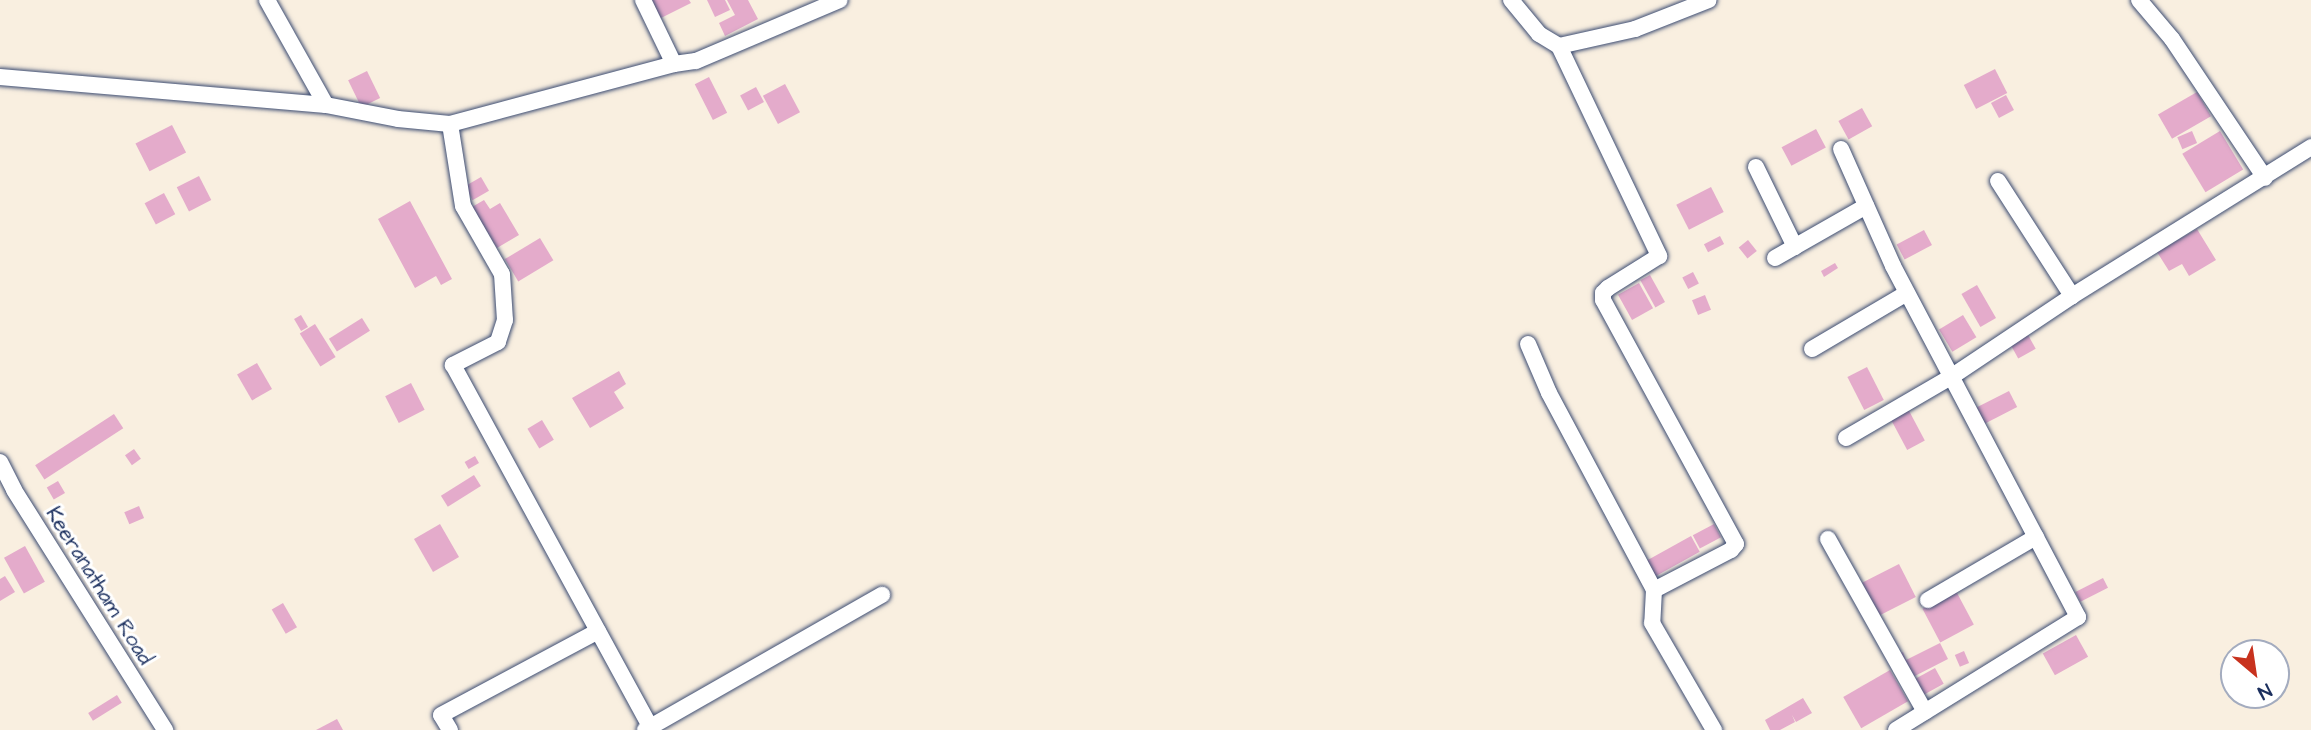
<!DOCTYPE html>
<style>
body{margin:0}
#map{position:relative;width:2311px;height:730px;overflow:hidden;background:#f9efe0;font-family:"Architects Daughter",sans-serif}
div>[style]{position:absolute}
.building>*{inset:0;background:#e4abcb;transform-origin:0 0}
.roads{filter:drop-shadow(0 0 2px #3c4c72) drop-shadow(0 0 2px #3c4c72)}
.minor>*{height:16px;margin:-8px;padding:0 8px;transform-origin:8px;border-radius:8px;background:#fff}
span{translate:-50% -50%;white-space:nowrap;text-align:center;line-height:1.15;-webkit-text-stroke:6px #fff;paint-order:stroke}
.street-label{font-size:21px;color:#1b2f5e}
.north{position:absolute;left:2220px;top:639px;width:70px;height:70px;box-sizing:border-box;background:#fff;border:2px solid #a4acbf;border-radius:50%;rotate:151deg;font-size:19px;font-weight:700;line-height:28px;text-align:center;color:#1b2f5e}
.north::after{content:'';display:block;margin:auto;width:24px;height:32px;background:#c8321e;clip-path:polygon(50% 0,100% 100%,50% 72%,0 100%)}
</style>
<div id="map">
<div class="building">
<div style="clip-path:polygon(646px 0,689px 0,691px 3px,657px 20px)"></div>
<div style="clip-path:polygon(707px 0,725px 0,730px 10px,715px 17px)"></div>
<div style="clip-path:polygon(727px 0,748px 0,758px 19px,725px 36px,719px 23px,735px 15px)"></div>
<div style="left:1995px;top:69px;width:27px;height:35px;rotate:63deg"></div>
<div style="left:367px;top:71px;width:30px;height:21px;rotate:64deg"></div>
<div style="left:709px;top:77px;width:40px;height:16px;rotate:63deg"></div>
<div style="left:785px;top:84px;width:32px;height:25px;rotate:62deg"></div>
<div style="left:756px;top:87px;width:17px;height:18px;rotate:62deg"></div>
<div style="left:2197px;top:92px;width:28px;height:45px;rotate:60deg"></div>
<div style="left:2006px;top:95px;width:17px;height:17px;rotate:62deg"></div>
<div style="left:1862px;top:108px;width:21px;height:27px;rotate:61deg"></div>
<div style="left:172px;top:125px;width:31px;height:41px;rotate:63deg"></div>
<div style="left:1816px;top:129px;width:21px;height:39px;rotate:62deg"></div>
<div style="left:2192px;top:131px;width:13px;height:16px;rotate:67deg"></div>
<div style="left:2220px;top:131px;width:45px;height:44px;rotate:59deg"></div>
<div style="left:199px;top:176px;width:27px;height:25px;rotate:63deg"></div>
<div style="left:481px;top:177px;width:16px;height:19px;rotate:60deg"></div>
<div style="left:1711px;top:187px;width:28px;height:39px;rotate:63deg"></div>
<div style="left:164px;top:193px;width:24px;height:22px;rotate:62deg"></div>
<div style="clip-path:polygon(484px 200px,490px 209px,500px 203px,519px 235px,497px 248px,472px 207px)"></div>
<div style="clip-path:polygon(410px 201px,452px 279px,441px 285px,436px 276px,415px 288px,378px 219px)"></div>
<div style="clip-path:polygon(2197px 229px,2216px 260px,2189px 276px,2182px 264px,2169px 271px,2157px 252px)"></div>
<div style="left:1924px;top:230px;width:17px;height:31px;rotate:62deg"></div>
<div style="left:1720px;top:236px;width:9px;height:18px;rotate:63deg"></div>
<div style="left:540px;top:238px;width:26px;height:41px;rotate:59deg"></div>
<div style="left:1748px;top:240px;width:14px;height:12px;rotate:51deg"></div>
<div style="clip-path:polygon(1835px 263px,1838px 268px,1824px 277px,1821px 271px)"></div>
<div style="left:1693px;top:272px;width:13px;height:12px;rotate:63deg"></div>
<div style="left:1650px;top:275px;width:31px;height:11px;rotate:61deg"></div>
<div style="left:1639px;top:283px;width:29px;height:24px;rotate:61deg"></div>
<div style="left:1977px;top:285px;width:38px;height:18px;rotate:60deg"></div>
<div style="left:1705px;top:295px;width:16px;height:14px;rotate:68deg"></div>
<div style="left:301px;top:315px;width:14px;height:8px;rotate:60deg"></div>
<div style="left:1963px;top:315px;width:26px;height:28px;rotate:59deg"></div>
<div style="left:362px;top:318px;width:15px;height:39px;rotate:58deg"></div>
<div style="left:315px;top:324px;width:39px;height:18px;rotate:58deg"></div>
<div style="left:2027px;top:333px;width:18px;height:20px;rotate:61deg"></div>
<div style="left:257px;top:363px;width:30px;height:23px;rotate:60deg"></div>
<div style="left:1867px;top:367px;width:37px;height:22px;rotate:63deg"></div>
<div style="clip-path:polygon(619px 371px,626px 384px,614px 392px,624px 408px,590px 428px,572px 398px)"></div>
<div style="left:411px;top:383px;width:30px;height:29px;rotate:63deg"></div>
<div style="left:2009px;top:391px;width:18px;height:36px;rotate:63deg"></div>
<div style="left:1907px;top:407px;width:38px;height:20px;rotate:62deg"></div>
<div style="left:114px;top:414px;width:17px;height:94px;rotate:57deg"></div>
<div style="left:542px;top:420px;width:23px;height:17px;rotate:59deg"></div>
<div style="left:134px;top:449px;width:12px;height:11px;rotate:55deg"></div>
<div style="left:475px;top:456px;width:8px;height:12px;rotate:60deg"></div>
<div style="left:474px;top:475px;width:13px;height:39px;rotate:58deg"></div>
<div style="left:58px;top:481px;width:14px;height:13px;rotate:60deg"></div>
<div style="left:139px;top:506px;width:13px;height:16px;rotate:67deg"></div>
<div style="left:440px;top:524px;width:38px;height:30px;rotate:60deg"></div>
<div style="left:1714px;top:524px;width:15px;height:24px;rotate:62deg"></div>
<div style="left:1691px;top:536px;width:18px;height:53px;rotate:61deg"></div>
<div style="left:25px;top:546px;width:41px;height:24px;rotate:61deg"></div>
<div style="left:1899px;top:564px;width:37px;height:42px;rotate:63deg"></div>
<div style="clip-path:polygon(5px 576px,15px 592px,0 601px,0 579px)"></div>
<div style="left:2103px;top:578px;width:11px;height:31px;rotate:63deg"></div>
<div style="left:1956px;top:591px;width:38px;height:38px;rotate:62deg"></div>
<div style="left:283px;top:603px;width:28px;height:13px;rotate:60deg"></div>
<div style="left:2076px;top:635px;width:25px;height:38px;rotate:61deg"></div>
<div style="clip-path:polygon(1940px 643px,1948px 659px,1907px 680px,1895px 656px,1903px 652px,1906px 660px)"></div>
<div style="left:1964px;top:651px;width:13px;height:10px;rotate:67deg"></div>
<div style="left:1935px;top:668px;width:18px;height:27px;rotate:61deg"></div>
<div style="left:1890px;top:670px;width:36px;height:54px;rotate:60deg"></div>
<div style="left:117px;top:695px;width:9px;height:34px;rotate:58deg"></div>
<div style="clip-path:polygon(1803px 698px,1812px 713px,1796px 722px,1792px 715px,1795px 722px,1780px 730px,1770px 730px,1765px 720px)"></div>
<div style="clip-path:polygon(337px 719px,343px 730px,316px 730px)"></div>
</div>
<div class="roads">
<div class="minor">
<div style="left:267px;top:0;width:120px;rotate:60.7deg"></div>
<div style="left:643px;top:0;width:71px;rotate:64.2deg"></div>
<div style="left:1511px;top:0;width:44px;rotate:50.5deg"></div>
<div style="left:1539px;top:34px;width:23px;rotate:31deg"></div>
<div style="left:1559px;top:46px;width:78px;rotate:-12.6deg"></div>
<div style="left:1635px;top:29px;width:79px;rotate:-21.4deg"></div>
<div style="left:2139px;top:0;width:51px;rotate:49.8deg"></div>
<div style="left:2172px;top:39px;width:167px;rotate:56.2deg"></div>
<div style="left:1559px;top:46px;width:233px;rotate:64.5deg"></div>
<div style="left:1659px;top:256px;width:60px;rotate:147.9deg"></div>
<div style="left:1608px;top:288px;width:7px;rotate:135deg"></div>
<div style="left:1603px;top:293px;width:7px;rotate:90deg"></div>
<div style="left:1603px;top:300px;width:278px;rotate:61.4deg"></div>
<div style="left:1736px;top:544px;width:8px;rotate:130deg"></div>
<div style="left:1731px;top:550px;width:87px;rotate:152.5deg"></div>
<div style="left:0;top:77px;width:327px;rotate:4.9deg"></div>
<div style="left:326px;top:105px;width:73px;rotate:11deg"></div>
<div style="left:398px;top:119px;width:52px;rotate:5.5deg"></div>
<div style="left:450px;top:124px;width:232px;rotate:-15deg"></div>
<div style="left:674px;top:64px;width:22px;rotate:-8deg"></div>
<div style="left:696px;top:61px;width:156px;rotate:-23deg"></div>
<div style="left:450px;top:124px;width:83px;rotate:81deg"></div>
<div style="left:463px;top:206px;width:78px;rotate:60.2deg"></div>
<div style="left:502px;top:274px;width:46px;rotate:86.3deg"></div>
<div style="left:505px;top:320px;width:23px;rotate:108deg"></div>
<div style="left:498px;top:342px;width:51px;rotate:152.9deg"></div>
<div style="left:453px;top:365px;width:416px;rotate:61.4deg"></div>
<div style="left:1841px;top:149px;width:128px;rotate:66deg"></div>
<div style="left:1893px;top:266px;width:397px;rotate:62.2deg"></div>
<div style="left:2078px;top:617px;width:214px;rotate:148.2deg"></div>
<div style="left:1756px;top:167px;width:89px;rotate:64deg"></div>
<div style="left:1998px;top:181px;width:137px;rotate:57.2deg"></div>
<div style="left:1775px;top:258px;width:105px;rotate:-29.7deg"></div>
<div style="left:1528px;top:344px;width:53px;rotate:66.8deg"></div>
<div style="left:1549px;top:393px;width:223px;rotate:61.9deg"></div>
<div style="left:1654px;top:590px;width:33px;rotate:93deg"></div>
<div style="left:1652px;top:623px;width:124px;rotate:59.9deg"></div>
<div style="left:1812px;top:349px;width:110px;rotate:-30.5deg"></div>
<div style="left:1846px;top:438px;width:121px;rotate:-30.2deg"></div>
<div style="left:1951px;top:377px;width:146px;rotate:-33.8deg"></div>
<div style="left:2072px;top:296px;width:282px;rotate:-31.9deg"></div>
<div style="left:0;top:462px;width:31px;rotate:63deg"></div>
<div style="left:14px;top:490px;width:284px;rotate:57.8deg"></div>
<div style="left:1828px;top:539px;width:198px;rotate:60.7deg"></div>
<div style="left:1928px;top:600px;width:125px;rotate:-30.3deg"></div>
<div style="left:450px;top:730px;width:17px;rotate:-121deg"></div>
<div style="left:441px;top:715px;width:178px;rotate:-28.1deg"></div>
<div style="left:645px;top:730px;width:273px;rotate:-29.7deg"></div>
</div>
</div>
<div class="street-label">
<span style="left:99px;top:586px;rotate:58deg">Keeranatham Road</span>
</div>
<div class="north">N</div>
</div>
